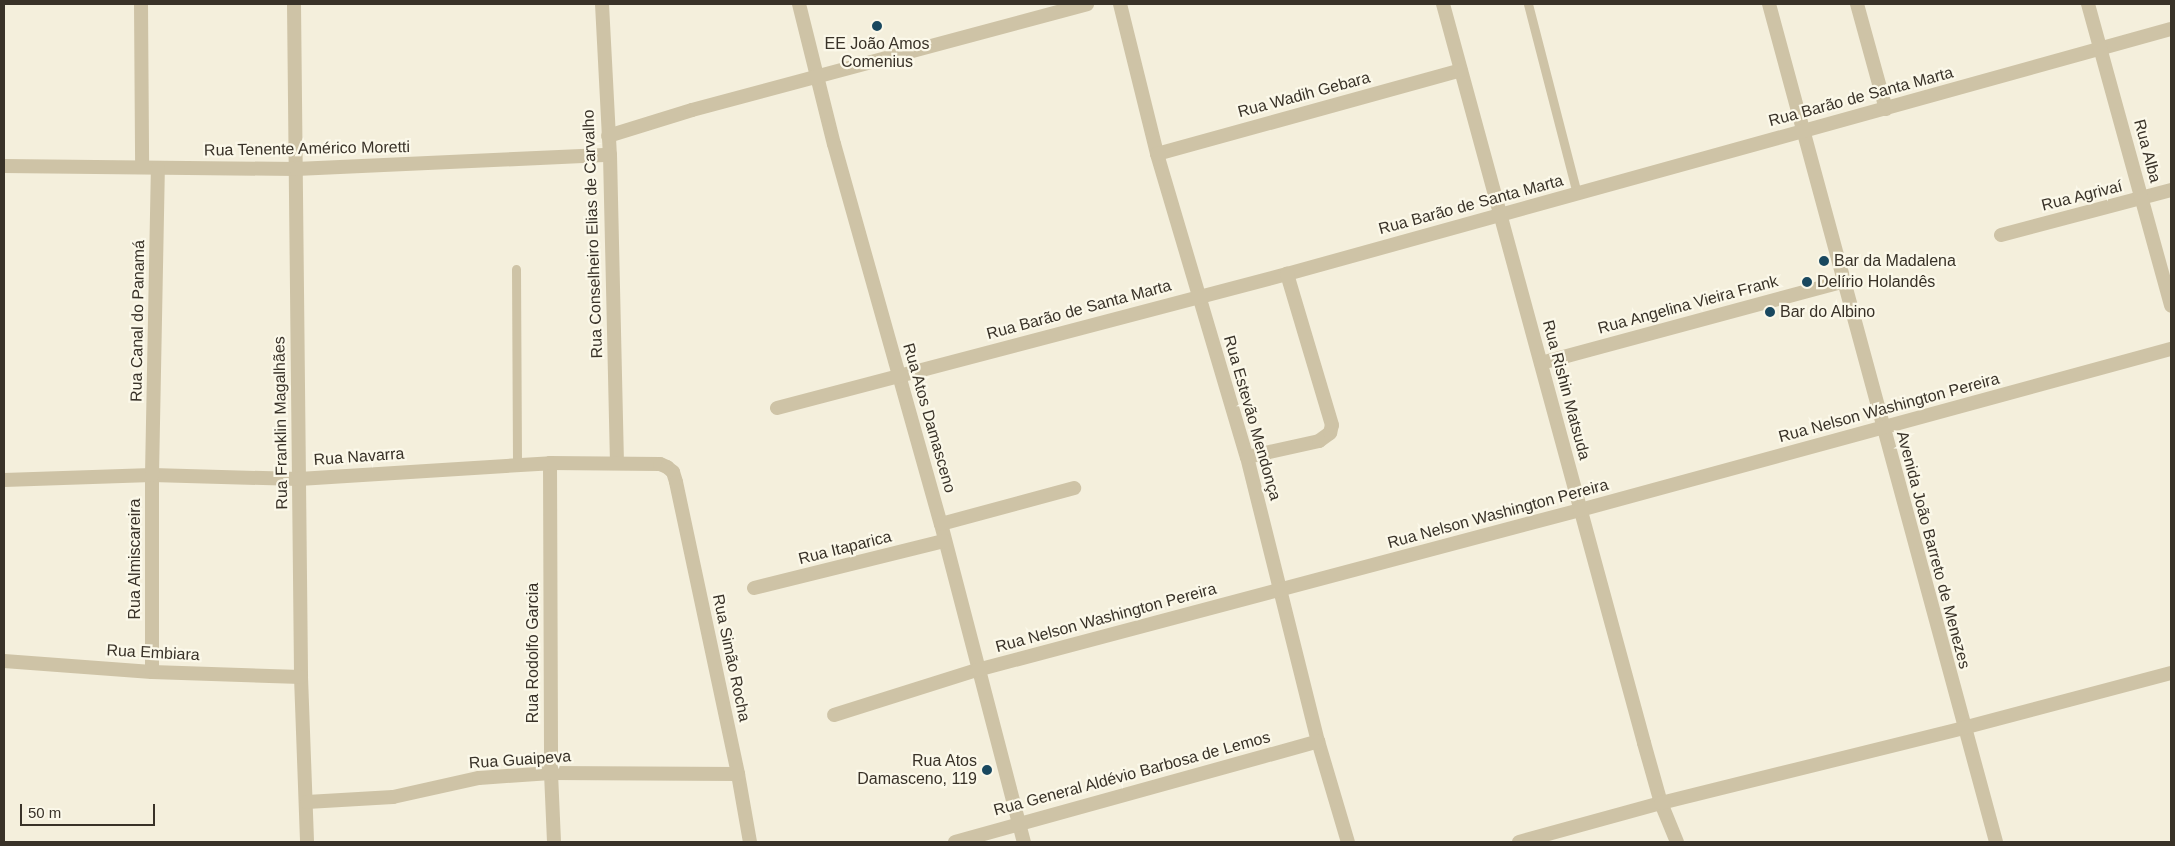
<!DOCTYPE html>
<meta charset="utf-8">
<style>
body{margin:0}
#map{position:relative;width:2175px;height:846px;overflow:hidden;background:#f4efdc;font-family:Helvetica,sans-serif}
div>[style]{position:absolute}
.service>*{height:9px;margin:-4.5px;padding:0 4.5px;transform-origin:4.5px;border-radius:4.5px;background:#cec3a6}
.minor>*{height:14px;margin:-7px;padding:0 7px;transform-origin:7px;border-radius:7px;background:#cec3a6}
.tertiary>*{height:14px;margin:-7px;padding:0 7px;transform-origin:7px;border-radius:7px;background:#cec3a6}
.dots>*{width:14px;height:14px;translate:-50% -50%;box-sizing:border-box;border:2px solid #fbf8e9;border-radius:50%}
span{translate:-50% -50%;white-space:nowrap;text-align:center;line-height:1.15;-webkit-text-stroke:4.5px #fbf8e9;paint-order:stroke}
.poi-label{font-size:16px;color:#393228}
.left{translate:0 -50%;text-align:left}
.right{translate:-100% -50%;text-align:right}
.street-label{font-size:16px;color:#393228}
.frame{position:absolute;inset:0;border:5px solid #393228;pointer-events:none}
.scale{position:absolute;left:20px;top:804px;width:135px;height:22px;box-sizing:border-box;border:2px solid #393228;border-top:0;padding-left:6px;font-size:15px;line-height:18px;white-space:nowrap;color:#393228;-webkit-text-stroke:4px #fbf8e9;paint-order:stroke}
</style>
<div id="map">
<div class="service">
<div style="left:1528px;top:4px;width:196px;rotate:75.5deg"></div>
<div style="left:516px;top:269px;width:195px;rotate:89.7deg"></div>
</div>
<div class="minor">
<div style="left:141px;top:4px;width:163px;rotate:89.6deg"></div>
<div style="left:294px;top:4px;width:673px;rotate:89.4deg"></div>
<div style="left:301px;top:677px;width:165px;rotate:87.9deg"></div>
<div style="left:602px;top:4px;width:151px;rotate:87deg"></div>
<div style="left:610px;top:155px;width:308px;rotate:88.7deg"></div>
<div style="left:799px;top:4px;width:144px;rotate:76deg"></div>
<div style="left:834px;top:144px;width:395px;rotate:74.3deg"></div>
<div style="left:941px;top:524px;width:329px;rotate:75.4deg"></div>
<div style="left:1120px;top:4px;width:154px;rotate:76.1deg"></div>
<div style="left:1157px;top:154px;width:316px;rotate:73.5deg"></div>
<div style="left:1247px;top:457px;width:293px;rotate:76deg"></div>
<div style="left:1318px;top:741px;width:105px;rotate:73.5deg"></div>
<div style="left:1443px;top:4px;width:766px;rotate:74.78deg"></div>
<div style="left:1644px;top:743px;width:62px;rotate:74.2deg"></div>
<div style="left:1661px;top:803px;width:42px;rotate:67.7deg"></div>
<div style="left:1769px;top:4px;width:868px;rotate:74.84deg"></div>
<div style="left:1857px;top:4px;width:109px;rotate:74.6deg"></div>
<div style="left:608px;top:136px;width:88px;rotate:-17.2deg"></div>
<div style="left:692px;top:110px;width:409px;rotate:-15deg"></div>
<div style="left:1157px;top:154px;width:315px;rotate:-15.4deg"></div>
<div style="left:4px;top:166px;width:292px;rotate:0.6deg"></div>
<div style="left:296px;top:169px;width:314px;rotate:-2.6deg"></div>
<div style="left:2001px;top:235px;width:176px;rotate:-14.8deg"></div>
<div style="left:1541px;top:363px;width:315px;rotate:-15.1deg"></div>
<div style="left:777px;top:408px;width:527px;rotate:-14.72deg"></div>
<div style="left:1287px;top:274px;width:917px;rotate:-15.49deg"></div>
<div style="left:1247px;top:457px;width:74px;rotate:-12.5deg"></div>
<div style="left:1319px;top:441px;width:14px;rotate:-36deg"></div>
<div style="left:1330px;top:433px;width:8px;rotate:-76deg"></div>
<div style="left:1332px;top:425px;width:158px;rotate:-106.6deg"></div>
<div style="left:550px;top:463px;width:310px;rotate:89.8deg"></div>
<div style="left:551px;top:773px;width:69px;rotate:87.5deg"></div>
<div style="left:4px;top:480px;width:148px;rotate:-1.9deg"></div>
<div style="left:152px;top:475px;width:147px;rotate:1.6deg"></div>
<div style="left:299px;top:479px;width:252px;rotate:-3.6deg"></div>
<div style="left:550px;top:463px;width:110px;rotate:0.5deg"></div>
<div style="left:660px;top:464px;width:8px;rotate:23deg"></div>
<div style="left:667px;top:467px;width:8px;rotate:40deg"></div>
<div style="left:673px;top:472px;width:10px;rotate:73deg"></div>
<div style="left:676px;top:482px;width:299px;rotate:78deg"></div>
<div style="left:738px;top:774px;width:69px;rotate:80deg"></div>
<div style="left:941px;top:524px;width:138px;rotate:-15.1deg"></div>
<div style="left:754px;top:588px;width:196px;rotate:-13.9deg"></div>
<div style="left:4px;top:661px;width:148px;rotate:4.3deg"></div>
<div style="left:152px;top:672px;width:149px;rotate:1.9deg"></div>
<div style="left:152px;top:672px;width:197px;rotate:-90deg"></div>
<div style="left:152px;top:475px;width:307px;rotate:-88.9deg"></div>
<div style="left:834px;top:715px;width:150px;rotate:-17.5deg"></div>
<div style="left:977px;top:670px;width:624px;rotate:-14.86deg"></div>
<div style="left:1580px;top:510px;width:613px;rotate:-15.24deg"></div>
<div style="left:307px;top:802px;width:86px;rotate:-3.3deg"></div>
<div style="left:393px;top:797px;width:88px;rotate:-12.5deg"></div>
<div style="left:479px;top:778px;width:72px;rotate:-4deg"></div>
<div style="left:551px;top:773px;width:187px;rotate:0.3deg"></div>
<div style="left:955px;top:842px;width:377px;rotate:-15.5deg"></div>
<div style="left:1519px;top:842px;width:147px;rotate:-15.4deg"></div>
<div style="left:1661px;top:803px;width:311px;rotate:-13.9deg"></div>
<div style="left:1963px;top:728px;width:215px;rotate:-14.8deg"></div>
</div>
<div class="tertiary">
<div style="left:2088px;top:4px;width:313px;rotate:74.6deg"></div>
</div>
<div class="dots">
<div style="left:877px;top:26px;background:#19485f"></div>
<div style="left:1824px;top:261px;background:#19485f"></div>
<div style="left:1807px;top:282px;background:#19485f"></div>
<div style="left:1770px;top:312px;background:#19485f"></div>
<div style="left:987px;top:770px;background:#19485f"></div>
</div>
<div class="poi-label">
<span style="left:877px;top:53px">EE João Amos<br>Comenius</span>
<span class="left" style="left:1834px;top:261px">Bar da Madalena</span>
<span class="left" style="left:1817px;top:282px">Delírio Holandês</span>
<span class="left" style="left:1780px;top:312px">Bar do Albino</span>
<span class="right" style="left:977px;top:770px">Rua Atos<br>Damasceno, 119</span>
</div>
<div class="street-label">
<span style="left:1304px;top:95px;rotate:-15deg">Rua Wadih Gebara</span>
<span style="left:1861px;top:97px;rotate:-15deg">Rua Barão de Santa Marta</span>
<span style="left:307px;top:149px;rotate:-1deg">Rua Tenente Américo Moretti</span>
<span style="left:2147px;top:151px;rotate:75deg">Rua Alba</span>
<span style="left:2082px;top:196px;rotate:-14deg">Rua Agrivaí</span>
<span style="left:1471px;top:205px;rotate:-15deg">Rua Barão de Santa Marta</span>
<span style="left:593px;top:234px;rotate:-92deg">Rua Conselheiro Elias de Carvalho</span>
<span style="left:1688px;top:305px;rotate:-15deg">Rua Angelina Vieira Frank</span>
<span style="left:1079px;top:310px;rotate:-15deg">Rua Barão de Santa Marta</span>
<span style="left:138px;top:321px;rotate:-89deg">Rua Canal do Panamá</span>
<span style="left:1566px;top:390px;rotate:75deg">Rua Rishin Matsuda</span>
<span style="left:1889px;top:408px;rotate:-15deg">Rua Nelson Washington Pereira</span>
<span style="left:929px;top:418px;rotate:74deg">Rua Atos Damasceno</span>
<span style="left:1252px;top:418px;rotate:74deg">Rua Estevão Mendonça</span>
<span style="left:281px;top:423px;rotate:-91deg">Rua Franklin Magalhães</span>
<span style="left:359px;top:457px;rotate:-4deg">Rua Navarra</span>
<span style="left:1498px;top:514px;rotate:-15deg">Rua Nelson Washington Pereira</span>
<span style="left:845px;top:548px;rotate:-14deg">Rua Itaparica</span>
<span style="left:1933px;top:550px;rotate:75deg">Avenida João Barreto de Menezes</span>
<span style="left:135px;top:559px;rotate:-90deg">Rua Almiscareira</span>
<span style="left:1106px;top:618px;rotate:-15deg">Rua Nelson Washington Pereira</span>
<span style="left:153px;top:653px;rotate:3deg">Rua Embiara</span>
<span style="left:533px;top:653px;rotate:-90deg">Rua Rodolfo Garcia</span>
<span style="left:731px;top:658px;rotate:78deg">Rua Simão Rocha</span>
<span style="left:520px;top:760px;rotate:-4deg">Rua Guaipeva</span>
<span style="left:1132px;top:774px;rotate:-15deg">Rua General Aldévio Barbosa de Lemos</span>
</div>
<div class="frame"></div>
<div class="scale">50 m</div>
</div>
